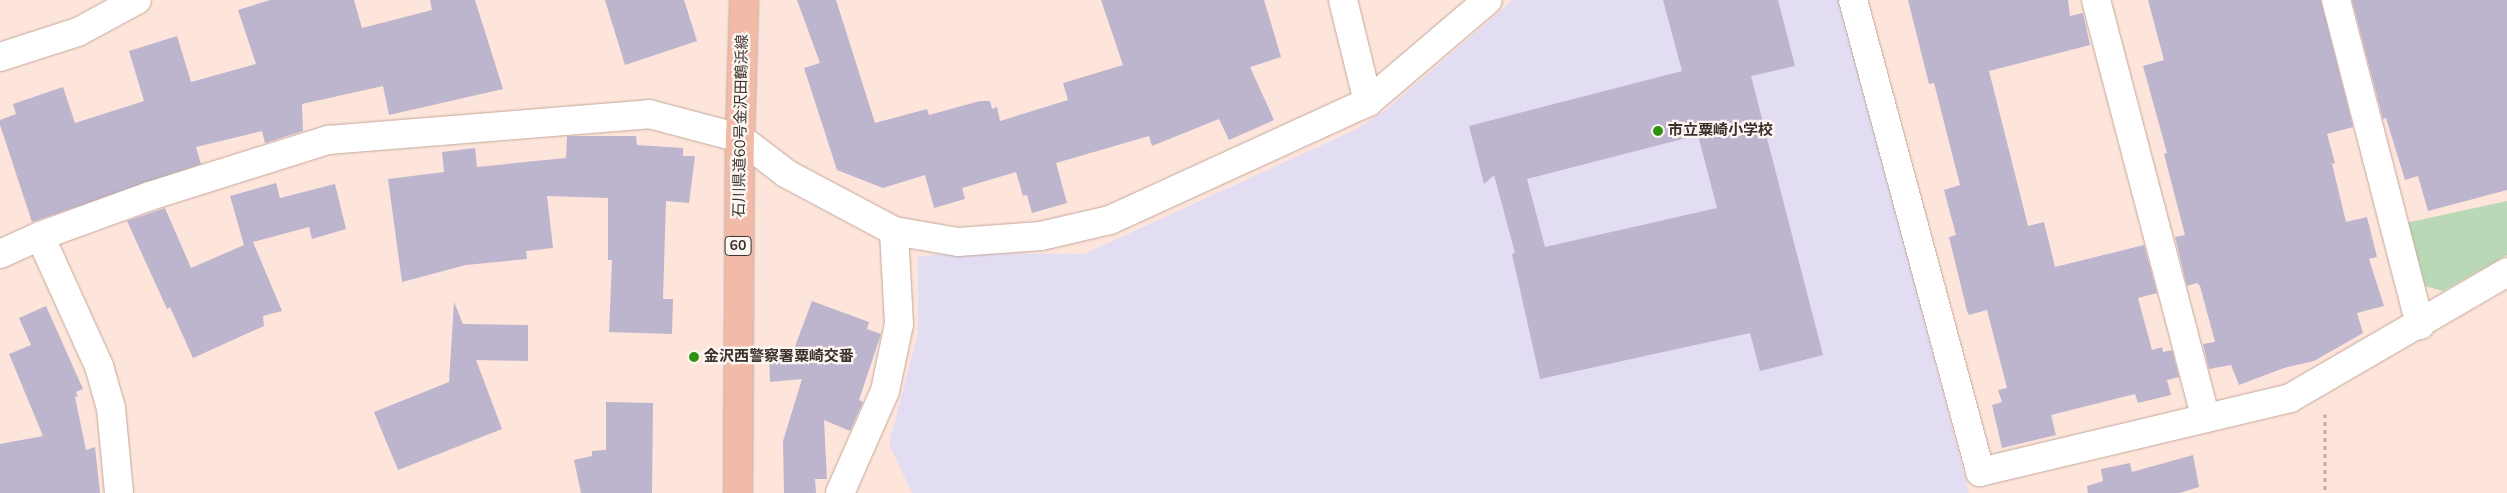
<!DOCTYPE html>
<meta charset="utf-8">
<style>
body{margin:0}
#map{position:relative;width:2507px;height:493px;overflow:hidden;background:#fde5db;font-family:"Nunito Sans","Noto Sans JP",sans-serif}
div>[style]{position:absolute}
.education>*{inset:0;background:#e2ddf3}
.green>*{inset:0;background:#b9d8b5}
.building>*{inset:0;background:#bdb4ce}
.path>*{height:3px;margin-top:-1.5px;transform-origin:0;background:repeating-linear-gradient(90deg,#c0aca3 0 4px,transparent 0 8px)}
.roads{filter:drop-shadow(0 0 1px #c3a79a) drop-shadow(0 0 1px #c3a79a)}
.minor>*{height:28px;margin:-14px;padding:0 14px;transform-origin:14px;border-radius:14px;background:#fff}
.major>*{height:28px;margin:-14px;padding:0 14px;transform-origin:14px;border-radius:14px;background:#f2bba8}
.dots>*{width:14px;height:14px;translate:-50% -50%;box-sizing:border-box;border:2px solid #fdf7f4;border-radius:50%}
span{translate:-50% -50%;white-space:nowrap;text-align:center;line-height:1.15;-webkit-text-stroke:4.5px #fdf7f4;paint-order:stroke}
.shield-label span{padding:1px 4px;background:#fdf7f4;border:1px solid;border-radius:4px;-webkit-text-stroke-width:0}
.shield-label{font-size:14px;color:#3c302b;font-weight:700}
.street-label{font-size:15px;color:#3c302b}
.poi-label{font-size:15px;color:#3c302b;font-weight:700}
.left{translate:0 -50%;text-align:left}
</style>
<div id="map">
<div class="education">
<div style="clip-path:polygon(1513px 0,1842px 0,1969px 493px,912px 493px,889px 444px,918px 333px,918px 257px,950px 253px,1084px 254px,1357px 129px,1387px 109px)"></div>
</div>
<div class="green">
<div style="clip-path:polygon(2507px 201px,2507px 255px,2443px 291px,2425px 286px,2406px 223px)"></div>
</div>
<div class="building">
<div style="clip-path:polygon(270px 0,354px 0,362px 28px,432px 10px,430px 0,475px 0,503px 89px,389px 115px,383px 86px,302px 104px,303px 131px,265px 143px,262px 131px,196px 147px,201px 164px,32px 222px,0 125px,0 120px,16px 114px,13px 104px,63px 87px,75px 123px,144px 101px,129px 51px,177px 36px,191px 82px,256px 64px,238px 10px)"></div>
<div style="clip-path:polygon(605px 0,684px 0,697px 41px,625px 65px)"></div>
<div style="clip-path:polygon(797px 0,836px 0,875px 123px,927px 109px,929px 115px,980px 101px,990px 101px,992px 109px,997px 107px,1000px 121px,1068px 100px,1063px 83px,1123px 65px,1101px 0,1264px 0,1281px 57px,1250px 67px,1274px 120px,1229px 140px,1219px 119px,1152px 146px,1149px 136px,1056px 163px,1067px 203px,1032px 213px,1027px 195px,1023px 196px,1016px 172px,962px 188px,965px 199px,934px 208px,925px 175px,883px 188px,837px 170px,804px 68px,820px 63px)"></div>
<div style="clip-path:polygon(evenodd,1663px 0,1778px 0,1795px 66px,1751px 76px,1823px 355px,1760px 371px,1750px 333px,1540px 379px,1512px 254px,1515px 253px,1494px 175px,1484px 184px,1469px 126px,1682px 71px,1663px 0,1698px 135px,1717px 208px,1545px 247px,1527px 179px,1698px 135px)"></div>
<div style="clip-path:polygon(1908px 0,2068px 0,2070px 16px,2083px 13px,2090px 45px,1989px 71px,2028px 226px,2044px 222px,2055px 267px,2144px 245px,2157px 293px,2138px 298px,2152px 350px,2162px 347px,2163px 352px,2172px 350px,2179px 377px,2167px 380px,2171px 395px,2138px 403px,2135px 394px,2051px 415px,2056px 435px,2002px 448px,1992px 405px,2002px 402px,1998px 390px,2007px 388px,1987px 310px,1969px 315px,1967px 311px,1949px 237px,1956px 235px,1944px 190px,1960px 185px,1934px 83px,1929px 84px)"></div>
<div style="clip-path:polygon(2148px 0,2321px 0,2353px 127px,2327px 134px,2335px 163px,2332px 164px,2346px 222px,2367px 217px,2377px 257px,2369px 259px,2384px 306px,2357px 313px,2363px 333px,2314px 361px,2284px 368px,2239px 385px,2231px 365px,2209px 369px,2203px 344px,2215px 342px,2200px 286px,2197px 283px,2187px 286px,2175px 237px,2185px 235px,2164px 154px,2167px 153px,2143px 66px,2164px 60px)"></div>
<div style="clip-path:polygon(2352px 0,2507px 0,2507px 190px,2428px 211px,2418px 176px,2405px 180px,2386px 118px,2383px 119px)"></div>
<div style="clip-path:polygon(567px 136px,636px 136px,637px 145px,683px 148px,683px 156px,695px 156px,689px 203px,666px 201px,663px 299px,673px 299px,672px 334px,609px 332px,612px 260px,608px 260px,608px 198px,547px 196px,553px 248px,526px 251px,527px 259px,466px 265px,402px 282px,388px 179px,444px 172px,442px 152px,475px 148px,477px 167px,566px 158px)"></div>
<div style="clip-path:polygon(276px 183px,280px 198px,335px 184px,346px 229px,312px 239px,309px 227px,253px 242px,282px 311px,263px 316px,264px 326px,193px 358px,170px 307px,167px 309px,127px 221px,165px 208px,191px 268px,244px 245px,230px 196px)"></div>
<div style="clip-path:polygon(812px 301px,869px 322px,867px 329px,881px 334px,859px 400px,863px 402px,850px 431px,824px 420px,827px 479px,815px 479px,816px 493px,784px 493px,783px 441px,802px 379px,770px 382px,769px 350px,794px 349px)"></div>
<div style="clip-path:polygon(454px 302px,463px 324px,528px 325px,528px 361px,476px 360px,502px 429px,398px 470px,374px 412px,449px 382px)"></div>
<div style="clip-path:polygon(46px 306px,83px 389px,76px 392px,78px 396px,75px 397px,86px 450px,95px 447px,100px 493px,0 493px,0 444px,43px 436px,9px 354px,31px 345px,19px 318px)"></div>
<div style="clip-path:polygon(606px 402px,653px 403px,652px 493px,581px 493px,574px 460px,592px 456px,592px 451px,606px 450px)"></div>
<div style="clip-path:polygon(2193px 455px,2199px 487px,2179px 493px,2088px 493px,2087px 486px,2103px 481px,2101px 469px,2130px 463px,2132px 472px)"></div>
</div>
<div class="path">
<div style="left:2325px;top:414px;width:79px;rotate:90deg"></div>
</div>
<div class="roads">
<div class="minor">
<div style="left:1343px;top:0;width:105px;rotate:76.2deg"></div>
<div style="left:1853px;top:0;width:489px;rotate:74.9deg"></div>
<div style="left:1980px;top:472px;width:319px;rotate:-13.4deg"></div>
<div style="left:2290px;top:398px;width:251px;rotate:-30.1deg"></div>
<div style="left:2096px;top:0;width:432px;rotate:75.3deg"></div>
<div style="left:2336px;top:0;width:336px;rotate:75.5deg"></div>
<div style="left:0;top:57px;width:82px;rotate:-17.8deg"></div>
<div style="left:78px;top:32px;width:67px;rotate:-28.5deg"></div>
<div style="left:40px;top:236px;width:143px;rotate:65.6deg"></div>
<div style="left:99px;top:366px;width:44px;rotate:74.1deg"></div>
<div style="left:111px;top:408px;width:85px;rotate:84.6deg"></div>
<div style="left:0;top:254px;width:44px;rotate:-24.2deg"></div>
<div style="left:40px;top:236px;width:117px;rotate:-20deg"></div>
<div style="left:150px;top:196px;width:187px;rotate:-17.5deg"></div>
<div style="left:328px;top:140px;width:322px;rotate:-4.6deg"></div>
<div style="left:649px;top:114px;width:94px;rotate:14.8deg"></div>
<div style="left:740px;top:138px;width:59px;rotate:37.5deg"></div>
<div style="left:787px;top:174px;width:121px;rotate:28deg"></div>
<div style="left:894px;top:231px;width:65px;rotate:9.8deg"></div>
<div style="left:958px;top:242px;width:83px;rotate:-4.1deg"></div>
<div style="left:1041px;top:236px;width:71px;rotate:-13.1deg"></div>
<div style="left:1110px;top:220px;width:284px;rotate:-24.6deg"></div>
<div style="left:1368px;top:102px;width:157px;rotate:-40.4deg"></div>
<div style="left:840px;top:493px;width:111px;rotate:-66.2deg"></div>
<div style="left:885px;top:391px;width:68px;rotate:-78.2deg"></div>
<div style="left:899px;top:324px;width:93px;rotate:-93.1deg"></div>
</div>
<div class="major">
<div style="left:738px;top:493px;width:355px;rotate:-89.7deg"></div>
<div style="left:740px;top:138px;width:138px;rotate:-88.3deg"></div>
</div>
</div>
<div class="dots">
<div style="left:1658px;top:131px;background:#2f9213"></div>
<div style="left:694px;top:357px;background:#2f9213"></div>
</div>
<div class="shield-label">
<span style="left:738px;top:246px">60</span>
</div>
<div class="street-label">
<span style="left:741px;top:126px;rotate:-89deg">石川県道60号金沢田鶴浜線</span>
</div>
<div class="poi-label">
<span class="left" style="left:1668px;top:131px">市立粟崎小学校</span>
<span class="left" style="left:704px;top:357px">金沢西警察署粟崎交番</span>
</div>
</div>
